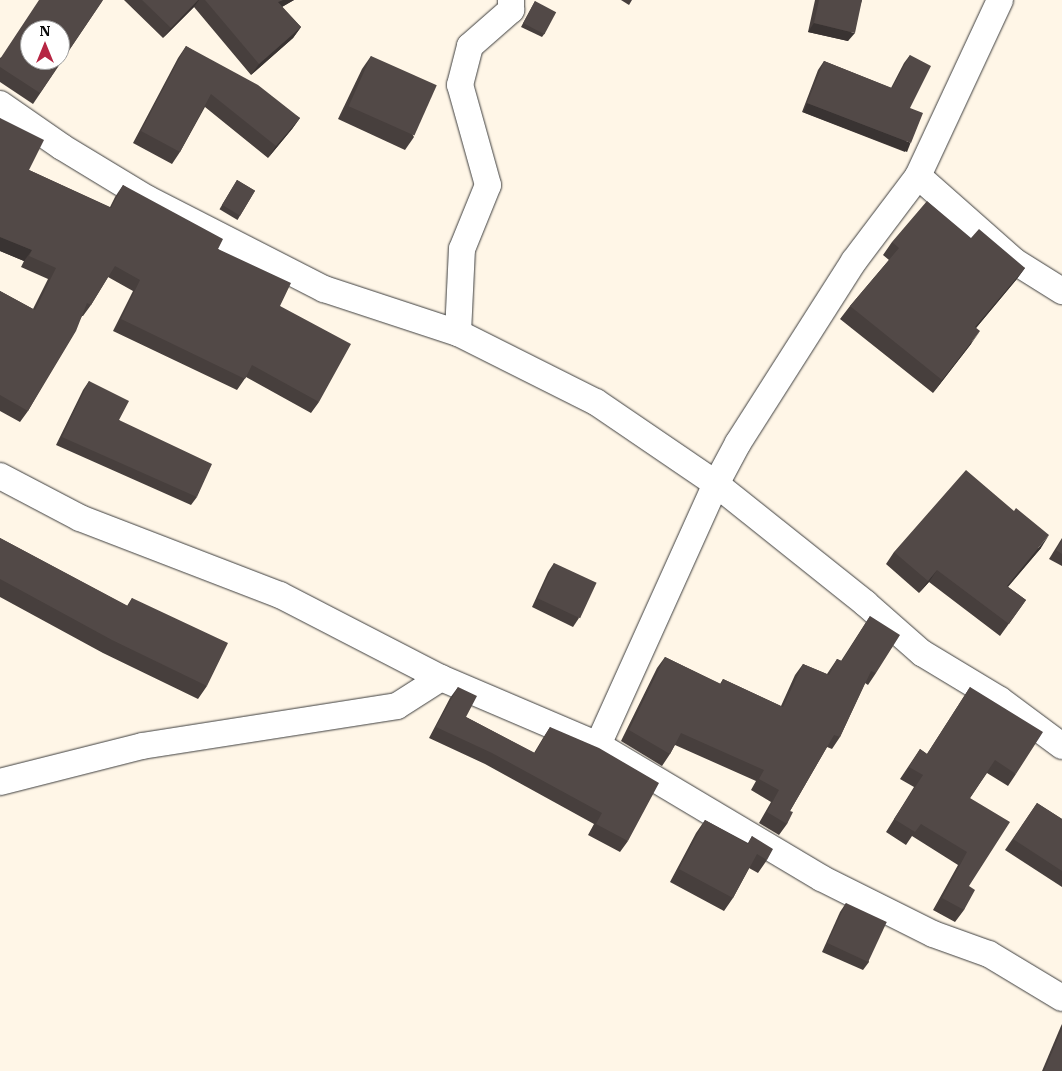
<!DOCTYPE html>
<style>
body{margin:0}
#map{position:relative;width:1062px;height:1071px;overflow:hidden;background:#fff6e7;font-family:"IBM Plex Serif",serif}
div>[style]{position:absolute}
.roads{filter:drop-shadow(0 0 1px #3d3d3d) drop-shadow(0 0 1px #3d3d3d)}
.minor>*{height:26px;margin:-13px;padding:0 13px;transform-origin:13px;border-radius:13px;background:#fff}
.wall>*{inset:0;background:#473f3d;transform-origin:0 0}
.shaded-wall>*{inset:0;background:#393332;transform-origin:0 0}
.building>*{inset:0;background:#524947;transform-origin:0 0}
span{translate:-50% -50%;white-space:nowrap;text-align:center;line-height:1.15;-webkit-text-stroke:5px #fff;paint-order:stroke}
.north{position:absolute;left:20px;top:20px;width:50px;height:50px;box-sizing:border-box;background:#fff;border:1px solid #9d9d9d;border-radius:50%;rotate:0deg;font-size:14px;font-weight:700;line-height:20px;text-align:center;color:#0a0a0a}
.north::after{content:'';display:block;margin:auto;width:18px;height:22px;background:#b62643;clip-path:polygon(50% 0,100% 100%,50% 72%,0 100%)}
</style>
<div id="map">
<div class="roads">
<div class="minor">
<div style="left:0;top:104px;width:75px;rotate:34.7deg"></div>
<div style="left:62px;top:147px;width:100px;rotate:31.2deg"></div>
<div style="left:148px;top:199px;width:198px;rotate:27.1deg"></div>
<div style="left:324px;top:289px;width:141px;rotate:18.2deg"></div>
<div style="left:458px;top:333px;width:154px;rotate:26.6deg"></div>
<div style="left:596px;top:402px;width:145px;rotate:34.3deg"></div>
<div style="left:716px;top:484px;width:191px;rotate:38.6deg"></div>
<div style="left:865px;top:603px;width:76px;rotate:41.3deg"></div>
<div style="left:922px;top:653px;width:91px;rotate:31.1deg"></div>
<div style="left:1000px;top:700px;width:77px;rotate:36.6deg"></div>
<div style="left:918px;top:176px;width:128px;rotate:41.5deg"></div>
<div style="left:1014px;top:261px;width:57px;rotate:32deg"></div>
<div style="left:458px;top:333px;width:84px;rotate:-87.3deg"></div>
<div style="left:462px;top:249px;width:69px;rotate:-67.9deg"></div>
<div style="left:488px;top:185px;width:104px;rotate:-105.6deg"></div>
<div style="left:460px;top:85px;width:40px;rotate:-75.6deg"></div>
<div style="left:470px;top:46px;width:55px;rotate:-41.3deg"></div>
<div style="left:511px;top:10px;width:10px;rotate:-90deg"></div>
<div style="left:0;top:476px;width:90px;rotate:27.7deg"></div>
<div style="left:80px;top:518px;width:214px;rotate:21.1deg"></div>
<div style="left:280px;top:595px;width:181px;rotate:27.3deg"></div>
<div style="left:441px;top:678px;width:171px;rotate:23.1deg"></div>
<div style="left:598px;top:745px;width:260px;rotate:30.8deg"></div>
<div style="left:821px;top:878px;width:125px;rotate:26.6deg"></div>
<div style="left:933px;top:934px;width:59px;rotate:19.7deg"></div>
<div style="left:989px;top:954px;width:85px;rotate:31.1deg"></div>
<div style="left:598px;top:745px;width:286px;rotate:-65.7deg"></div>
<div style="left:716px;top:484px;width:47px;rotate:-61.8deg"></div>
<div style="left:738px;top:443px;width:216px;rotate:-57.5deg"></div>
<div style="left:854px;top:261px;width:106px;rotate:-53deg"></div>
<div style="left:918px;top:176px;width:194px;rotate:-65deg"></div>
<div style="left:0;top:782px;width:146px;rotate:-14.2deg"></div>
<div style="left:142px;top:746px;width:258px;rotate:-8.9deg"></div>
<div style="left:397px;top:706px;width:52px;rotate:-32.5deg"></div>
</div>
</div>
<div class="wall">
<div style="clip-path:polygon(103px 0,33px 104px,0 82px,0 58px)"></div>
<div style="clip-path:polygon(124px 0,294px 0,282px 7px,301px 27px,293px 38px,251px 75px,194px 7px,163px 38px)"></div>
<div style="clip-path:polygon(621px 0,632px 0,629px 5px)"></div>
<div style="clip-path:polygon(815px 0,862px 0,848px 41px,808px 32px)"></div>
<div style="clip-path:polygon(535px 1px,545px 33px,542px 37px,521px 27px)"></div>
<div style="clip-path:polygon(186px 46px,300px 118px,292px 129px,268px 158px,205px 107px,180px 152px,172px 164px,133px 143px,178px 58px)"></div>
<div style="clip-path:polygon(910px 55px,910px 108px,905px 152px,802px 112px,818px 70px,824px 61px,891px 88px,904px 63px)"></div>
<div style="clip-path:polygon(371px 56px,414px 137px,405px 150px,338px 119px,362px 69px)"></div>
<div style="clip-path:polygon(0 118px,29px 170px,110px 207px,115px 197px,123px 185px,218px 249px,280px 306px,319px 402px,311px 413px,246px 377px,237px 390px,113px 331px,133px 291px,108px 277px,91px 305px,83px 316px,82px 316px,28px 411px,20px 422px,0 411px,0 291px,33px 309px,48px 279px,21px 267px,24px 261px,0 251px)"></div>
<div style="left:237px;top:180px;width:21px;height:34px;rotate:31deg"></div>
<div style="clip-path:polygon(971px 238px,1025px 268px,1016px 280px,976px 328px,971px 344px,933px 393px,840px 319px,850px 306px,889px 260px,883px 255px,892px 242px)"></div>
<div style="clip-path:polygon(89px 381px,119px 420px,197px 497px,191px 505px,56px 445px,83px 390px)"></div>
<div style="clip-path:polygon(0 538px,127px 606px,132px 598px,207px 686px,198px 699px,103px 653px,0 597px)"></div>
<div style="clip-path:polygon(1062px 538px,1062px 566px,1049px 559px)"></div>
<div style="clip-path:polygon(1041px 548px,1008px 587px,1026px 600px,1000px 636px,929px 582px,919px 593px,886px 564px,894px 552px)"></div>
<div style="clip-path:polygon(554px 563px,579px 618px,573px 627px,532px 607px,548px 572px)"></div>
<div style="clip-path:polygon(870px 616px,876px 673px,868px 685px,865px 683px,840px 737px,832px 749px,827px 747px,790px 811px,787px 824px,779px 835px,759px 823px,771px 802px,751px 790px,756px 781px,675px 745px,670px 754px,662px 766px,621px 741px,657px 668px,665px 657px,720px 684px,723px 679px,781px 706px,795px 675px,803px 664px,827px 674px,837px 659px,841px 661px)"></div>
<div style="clip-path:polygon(458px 687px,466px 717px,534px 753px,543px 738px,550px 727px,628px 841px,620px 852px,588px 835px,594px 824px,485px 764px,429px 738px,450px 698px)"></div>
<div style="clip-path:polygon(970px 687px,1016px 774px,1008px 786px,987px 773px,970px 798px,969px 886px,964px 910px,955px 922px,933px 910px,958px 865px,912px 836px,906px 845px,886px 832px,914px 787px,900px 779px,920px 749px,927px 754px)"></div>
<div style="clip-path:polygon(1037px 803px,1062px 819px,1062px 887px,1005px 850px)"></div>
<div style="clip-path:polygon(705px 820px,748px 843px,752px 836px,767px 860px,758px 873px,749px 868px,733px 898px,724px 911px,670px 882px,696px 833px)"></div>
<div style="clip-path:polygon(846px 903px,869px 962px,863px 970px,822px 952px,840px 912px)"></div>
<div style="clip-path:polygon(1062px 1024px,1062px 1071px,1042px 1071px,1061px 1026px)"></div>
</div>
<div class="shaded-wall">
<div style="clip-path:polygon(198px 0,199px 0,194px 7px,163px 38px,171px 28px)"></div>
<div style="clip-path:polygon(283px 0,294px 0,271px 13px,278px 2px)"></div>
<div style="clip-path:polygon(814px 23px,855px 33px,848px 41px,808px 32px)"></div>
<div style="clip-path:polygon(301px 27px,293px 38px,251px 75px,259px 64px)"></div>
<div style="left:807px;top:103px;width:111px;height:10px;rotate:21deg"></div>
<div style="clip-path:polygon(300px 118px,292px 129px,268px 158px,276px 146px)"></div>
<div style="clip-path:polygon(0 237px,32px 250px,24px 261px,0 251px)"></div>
<div style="clip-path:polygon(1025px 268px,1016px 280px,966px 340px,975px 327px)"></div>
<div style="clip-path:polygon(980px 331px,971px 344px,933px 393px,942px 380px)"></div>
<div style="clip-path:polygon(1049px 535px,1041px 548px,998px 598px,1007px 586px)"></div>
<div style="clip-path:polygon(937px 570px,929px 582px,919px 593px,928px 581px)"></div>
</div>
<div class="building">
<div style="clip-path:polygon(evenodd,39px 0,103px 0,40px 93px,0 67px,0 59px,39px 0,30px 30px,60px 30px,60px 60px,30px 60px,30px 30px)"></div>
<div style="clip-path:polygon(142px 0,198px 0,171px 28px)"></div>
<div style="clip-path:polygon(205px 0,283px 0,278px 2px,301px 27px,259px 64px)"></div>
<div style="clip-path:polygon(819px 0,862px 0,855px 33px,814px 23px)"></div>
<div style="left:535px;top:1px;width:24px;height:25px;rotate:28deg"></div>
<div style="clip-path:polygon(186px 46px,258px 85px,300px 118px,276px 146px,211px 94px,180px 152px,141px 131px)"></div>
<div style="clip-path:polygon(910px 55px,931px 66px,910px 108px,923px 113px,911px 143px,807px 103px,824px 61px,892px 88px)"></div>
<div style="left:371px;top:56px;width:72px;height:55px;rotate:24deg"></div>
<div style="clip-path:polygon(0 118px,44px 140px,29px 170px,111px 208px,123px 185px,223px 239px,218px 249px,291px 283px,280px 306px,351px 344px,319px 402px,252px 365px,245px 379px,121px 319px,140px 280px,115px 266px,91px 305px,87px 303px,76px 331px,28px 411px,0 395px,0 291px,35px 310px,56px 268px,29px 256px,32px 250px,0 237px)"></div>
<div style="left:237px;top:180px;width:21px;height:29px;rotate:31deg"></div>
<div style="clip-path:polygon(927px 201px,971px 238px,979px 229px,1025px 268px,975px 327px,980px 331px,942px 380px,850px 306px,899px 248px,892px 242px)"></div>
<div style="clip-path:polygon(89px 381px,129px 401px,119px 420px,212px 464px,197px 497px,62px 437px)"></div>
<div style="clip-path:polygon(966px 470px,1014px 511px,1016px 508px,1049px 535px,1007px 586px,1026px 600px,1009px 624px,937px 570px,928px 581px,894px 552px)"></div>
<div style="clip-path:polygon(0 538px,128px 606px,132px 598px,228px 643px,207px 686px,112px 640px,0 579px)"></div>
<div style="clip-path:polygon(1062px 540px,1062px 554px,1056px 550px)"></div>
<div style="left:554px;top:563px;width:47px;height:39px;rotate:25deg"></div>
<div style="clip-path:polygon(870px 616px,900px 635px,876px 673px,871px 671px,840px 737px,834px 735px,790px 811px,793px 812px,787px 824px,767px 812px,779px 790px,759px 779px,764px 770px,681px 733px,670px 754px,629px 730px,665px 657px,721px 684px,723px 679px,783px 707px,803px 664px,829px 675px,837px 659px,842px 661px)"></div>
<div style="clip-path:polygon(458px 687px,477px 696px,466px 717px,535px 753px,550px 727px,599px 748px,659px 783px,628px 841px,596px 824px,602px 813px,492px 753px,436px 727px)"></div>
<div style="clip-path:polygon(970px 687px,1043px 732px,1016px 774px,995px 760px,970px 798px,1010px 822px,969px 886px,975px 890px,964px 910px,942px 898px,967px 852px,921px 824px,915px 832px,894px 819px,923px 775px,909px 767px,920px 749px,927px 754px)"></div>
<div style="clip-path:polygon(1037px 803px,1062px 819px,1062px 871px,1013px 839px)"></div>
<div style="clip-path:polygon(705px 820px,748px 844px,752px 836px,773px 849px,767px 860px,757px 854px,733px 898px,679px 869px)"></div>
<div style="left:846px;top:903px;width:45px;height:44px;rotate:25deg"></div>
<div style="clip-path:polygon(1062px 1029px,1062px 1071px,1044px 1071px)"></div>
</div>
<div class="north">N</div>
</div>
